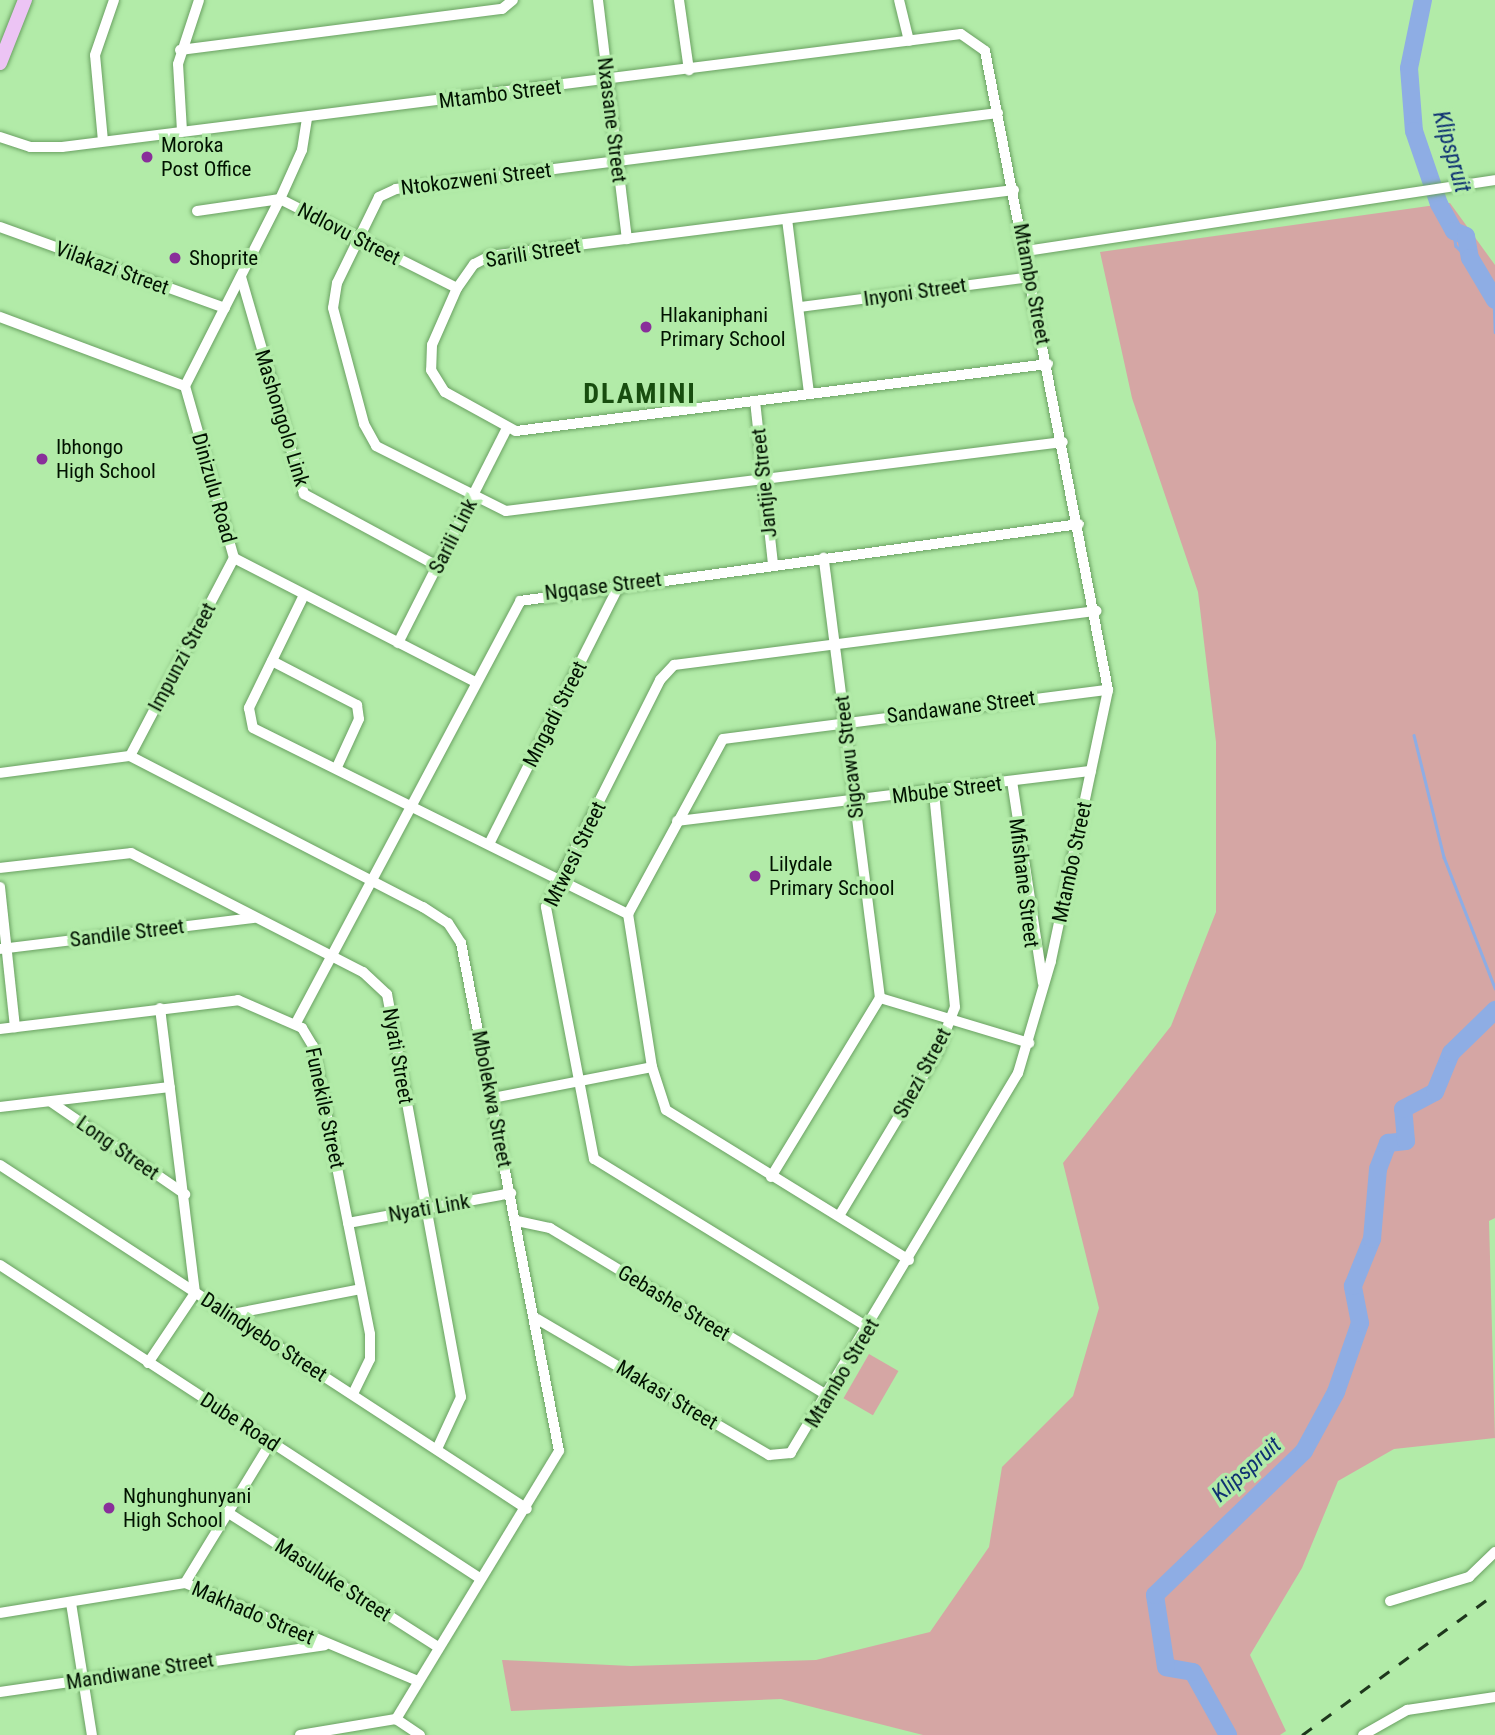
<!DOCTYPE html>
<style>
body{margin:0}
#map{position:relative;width:1495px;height:1735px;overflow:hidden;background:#b2eba8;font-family:"Roboto Condensed",sans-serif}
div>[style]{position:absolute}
.green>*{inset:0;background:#d5a6a4;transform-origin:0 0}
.stream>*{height:2.5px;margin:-1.25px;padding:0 1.25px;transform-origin:1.25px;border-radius:1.25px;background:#8eade4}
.river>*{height:18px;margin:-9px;padding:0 9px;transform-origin:9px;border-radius:9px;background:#8eade4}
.roads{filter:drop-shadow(0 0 2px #6aa162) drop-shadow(0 0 2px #6aa162)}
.minor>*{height:10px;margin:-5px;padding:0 5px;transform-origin:5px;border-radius:5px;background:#fff}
.major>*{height:14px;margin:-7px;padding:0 7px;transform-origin:7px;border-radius:7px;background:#ecc4f4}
.rail>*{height:2.5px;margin-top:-1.25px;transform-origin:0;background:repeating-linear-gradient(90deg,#1e361c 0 12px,transparent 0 24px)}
.dots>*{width:19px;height:19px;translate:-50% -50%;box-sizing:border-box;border:4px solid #b2eba8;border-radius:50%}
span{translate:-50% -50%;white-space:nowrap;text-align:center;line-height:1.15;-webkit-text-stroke:7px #b2eba8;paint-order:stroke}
.street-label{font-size:21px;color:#011200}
.poi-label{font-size:21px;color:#011200}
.left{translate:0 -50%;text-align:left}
.water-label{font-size:23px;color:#0f3272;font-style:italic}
.district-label{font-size:28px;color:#184d0f;font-weight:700;letter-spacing:2px}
</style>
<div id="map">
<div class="green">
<div style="clip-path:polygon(1450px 203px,1495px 265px,1495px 1218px,1489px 1221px,1495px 1438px,1394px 1449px,1338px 1481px,1302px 1568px,1250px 1655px,1286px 1731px,1280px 1735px,923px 1735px,781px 1699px,511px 1711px,502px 1660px,631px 1666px,816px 1660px,930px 1632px,989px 1547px,1002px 1467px,1073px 1396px,1099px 1308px,1063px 1163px,1171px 1026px,1216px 912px,1216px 742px,1198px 592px,1132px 398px,1100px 252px)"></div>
<div style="left:869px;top:1354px;width:34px;height:51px;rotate:30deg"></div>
</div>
<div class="stream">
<div style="left:1453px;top:228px;width:18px;rotate:81deg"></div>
<div style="left:1456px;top:246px;width:24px;rotate:45deg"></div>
<div style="left:1494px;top:298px;width:34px;rotate:88deg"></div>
<div style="left:1414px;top:735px;width:126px;rotate:76.2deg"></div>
<div style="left:1444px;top:857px;width:141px;rotate:68.7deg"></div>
</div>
<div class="river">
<div style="left:1423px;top:0;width:69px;rotate:101.6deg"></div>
<div style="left:1409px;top:68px;width:63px;rotate:85.5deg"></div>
<div style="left:1414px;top:131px;width:77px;rotate:71.1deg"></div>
<div style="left:1439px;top:204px;width:31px;rotate:61deg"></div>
<div style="left:1454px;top:231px;width:13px;rotate:23deg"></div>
<div style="left:1466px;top:236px;width:22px;rotate:80deg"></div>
<div style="left:1470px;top:258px;width:49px;rotate:59.2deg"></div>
<div style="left:1228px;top:1735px;width:72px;rotate:-119.1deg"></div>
<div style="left:1193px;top:1672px;width:27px;rotate:-170deg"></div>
<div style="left:1166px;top:1667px;width:73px;rotate:-98.7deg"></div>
<div style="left:1155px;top:1595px;width:207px;rotate:-44deg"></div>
<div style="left:1304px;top:1451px;width:67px;rotate:-61.5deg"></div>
<div style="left:1336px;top:1392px;width:73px;rotate:-70.8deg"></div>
<div style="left:1360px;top:1323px;width:38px;rotate:-101deg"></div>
<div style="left:1353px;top:1286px;width:51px;rotate:-68deg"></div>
<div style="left:1372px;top:1239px;width:70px;rotate:-85.1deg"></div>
<div style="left:1378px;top:1169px;width:28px;rotate:-69deg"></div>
<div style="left:1388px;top:1143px;width:18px;rotate:-6deg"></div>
<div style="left:1406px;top:1141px;width:32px;rotate:-95deg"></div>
<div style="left:1403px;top:1109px;width:36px;rotate:-28deg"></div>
<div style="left:1435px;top:1092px;width:42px;rotate:-67.7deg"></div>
<div style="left:1451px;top:1053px;width:62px;rotate:-44.3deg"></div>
</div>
<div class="roads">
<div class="minor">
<div style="left:598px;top:0;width:241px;rotate:83.1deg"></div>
<div style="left:679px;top:0;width:71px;rotate:81.9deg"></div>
<div style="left:899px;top:0;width:42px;rotate:76.3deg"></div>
<div style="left:180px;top:50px;width:325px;rotate:-7.3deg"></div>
<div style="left:502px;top:9px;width:14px;rotate:-39deg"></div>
<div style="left:998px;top:113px;width:607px;rotate:172.8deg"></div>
<div style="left:396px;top:189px;width:19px;rotate:155deg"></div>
<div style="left:379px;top:197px;width:96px;rotate:116deg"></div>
<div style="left:337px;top:283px;width:25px;rotate:99deg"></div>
<div style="left:333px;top:308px;width:120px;rotate:75deg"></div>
<div style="left:364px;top:424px;width:25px;rotate:61deg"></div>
<div style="left:376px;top:446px;width:145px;rotate:26.6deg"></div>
<div style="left:506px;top:511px;width:561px;rotate:-7.06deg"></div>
<div style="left:182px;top:131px;width:67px;rotate:-93.4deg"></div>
<div style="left:178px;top:64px;width:67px;rotate:-71.8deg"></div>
<div style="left:0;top:137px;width:32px;rotate:18deg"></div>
<div style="left:30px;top:147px;width:32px"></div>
<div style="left:62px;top:147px;width:906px;rotate:-7.16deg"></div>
<div style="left:961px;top:34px;width:29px;rotate:35deg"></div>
<div style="left:985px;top:51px;width:651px;rotate:79.1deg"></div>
<div style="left:1108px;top:690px;width:277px;rotate:101.9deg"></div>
<div style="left:1051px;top:961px;width:117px;rotate:106.4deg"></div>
<div style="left:1018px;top:1073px;width:443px;rotate:120.9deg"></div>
<div style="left:791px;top:1453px;width:22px;rotate:175deg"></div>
<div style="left:769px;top:1455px;width:269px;rotate:-149.6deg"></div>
<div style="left:103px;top:141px;width:86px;rotate:-95.3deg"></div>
<div style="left:95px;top:55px;width:58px;rotate:-70.9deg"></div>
<div style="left:1014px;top:190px;width:528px;rotate:172.82deg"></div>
<div style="left:490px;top:256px;width:18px;rotate:153deg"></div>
<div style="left:474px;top:264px;width:29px;rotate:125deg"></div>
<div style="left:457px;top:288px;width:62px;rotate:113.7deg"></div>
<div style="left:432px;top:345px;width:25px;rotate:92deg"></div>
<div style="left:431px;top:370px;width:26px;rotate:58deg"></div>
<div style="left:445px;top:392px;width:81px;rotate:28.8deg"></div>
<div style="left:516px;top:431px;width:536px;rotate:-7.18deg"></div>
<div style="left:197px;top:211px;width:84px;rotate:-8.2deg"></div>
<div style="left:280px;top:199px;width:198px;rotate:26.7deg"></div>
<div style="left:787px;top:219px;width:176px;rotate:82.8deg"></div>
<div style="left:0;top:227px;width:239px;rotate:19.8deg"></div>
<div style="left:1026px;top:251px;width:474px;rotate:-8.6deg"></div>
<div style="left:241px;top:277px;width:226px;rotate:73.8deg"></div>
<div style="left:304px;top:494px;width:151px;rotate:28.4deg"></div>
<div style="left:800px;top:307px;width:233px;rotate:-7.4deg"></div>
<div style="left:0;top:317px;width:197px;rotate:20.5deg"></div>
<div style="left:185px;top:386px;width:179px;rotate:74.1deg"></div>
<div style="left:234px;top:558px;width:271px;rotate:27.2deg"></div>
<div style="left:185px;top:386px;width:210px;rotate:-63.1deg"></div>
<div style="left:280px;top:199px;width:54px;rotate:-65.8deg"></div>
<div style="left:302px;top:150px;width:32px;rotate:-81deg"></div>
<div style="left:755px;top:401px;width:165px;rotate:83.7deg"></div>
<div style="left:304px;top:595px;width:126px;rotate:116deg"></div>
<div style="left:249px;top:708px;width:20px;rotate:79deg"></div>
<div style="left:253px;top:728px;width:419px;rotate:26.4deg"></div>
<div style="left:398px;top:643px;width:241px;rotate:-63.1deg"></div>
<div style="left:272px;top:661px;width:96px;rotate:27.4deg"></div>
<div style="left:357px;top:705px;width:14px;rotate:82deg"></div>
<div style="left:359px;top:719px;width:53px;rotate:114.6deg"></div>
<div style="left:130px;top:756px;width:224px;rotate:-62.3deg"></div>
<div style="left:0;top:773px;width:131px;rotate:-7.5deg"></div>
<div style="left:130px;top:756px;width:330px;rotate:27.3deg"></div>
<div style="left:423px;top:907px;width:30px;rotate:33deg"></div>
<div style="left:448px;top:923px;width:24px;rotate:57deg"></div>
<div style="left:461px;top:943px;width:517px;rotate:79.08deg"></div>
<div style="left:559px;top:1451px;width:314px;rotate:121.3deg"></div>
<div style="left:1012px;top:781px;width:204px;rotate:81.3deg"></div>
<div style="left:677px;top:821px;width:417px;rotate:-6.9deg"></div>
<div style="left:489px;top:844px;width:291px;rotate:-63.3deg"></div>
<div style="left:0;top:868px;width:132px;rotate:-6.5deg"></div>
<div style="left:131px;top:853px;width:261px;rotate:27.2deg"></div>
<div style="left:363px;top:972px;width:33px;rotate:43deg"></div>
<div style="left:387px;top:994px;width:410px;rotate:79.6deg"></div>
<div style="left:461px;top:1397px;width:57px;rotate:114.8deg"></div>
<div style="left:0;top:887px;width:141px;rotate:83.9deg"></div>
<div style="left:0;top:949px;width:256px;rotate:-7deg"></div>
<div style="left:880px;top:998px;width:156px;rotate:16.8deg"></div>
<div style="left:296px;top:1023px;width:478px;rotate:-62deg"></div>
<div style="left:520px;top:601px;width:564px;rotate:-7.84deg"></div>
<div style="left:0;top:1029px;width:240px;rotate:-6.9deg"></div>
<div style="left:238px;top:1000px;width:70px;rotate:23.6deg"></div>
<div style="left:302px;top:1028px;width:21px;rotate:59deg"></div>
<div style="left:313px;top:1046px;width:294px;rotate:78.8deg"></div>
<div style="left:370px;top:1334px;width:25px;rotate:90deg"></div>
<div style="left:370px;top:1359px;width:39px;rotate:116deg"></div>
<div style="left:493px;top:1098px;width:162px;rotate:-11deg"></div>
<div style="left:51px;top:1102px;width:163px;rotate:34.5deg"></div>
<div style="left:0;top:1107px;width:171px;rotate:-6.7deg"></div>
<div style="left:0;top:1165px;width:629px;rotate:33.13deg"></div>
<div style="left:771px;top:1177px;width:210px;rotate:-58.7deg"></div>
<div style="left:880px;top:998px;width:444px;rotate:-97.3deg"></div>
<div style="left:839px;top:1216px;width:192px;rotate:-59deg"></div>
<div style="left:938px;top:1051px;width:47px;rotate:-68.9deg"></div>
<div style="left:955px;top:1007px;width:217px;rotate:-95.6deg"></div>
<div style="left:517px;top:1221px;width:34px;rotate:12deg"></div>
<div style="left:550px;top:1228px;width:325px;rotate:31.1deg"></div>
<div style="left:348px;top:1223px;width:166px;rotate:-10.4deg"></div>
<div style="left:909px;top:1260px;width:286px;rotate:-148.3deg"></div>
<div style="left:666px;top:1110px;width:45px;rotate:-108deg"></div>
<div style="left:652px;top:1067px;width:155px;rotate:-98.9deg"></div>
<div style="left:628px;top:914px;width:199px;rotate:-61.5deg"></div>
<div style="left:723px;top:739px;width:388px;rotate:-7.3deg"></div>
<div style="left:0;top:1265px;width:574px;rotate:33.14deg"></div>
<div style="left:227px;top:1315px;width:136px;rotate:-11deg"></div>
<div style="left:869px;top:1328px;width:323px;rotate:-148.4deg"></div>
<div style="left:594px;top:1159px;width:257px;rotate:-100.8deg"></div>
<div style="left:546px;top:907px;width:254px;rotate:-63.3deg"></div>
<div style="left:660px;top:680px;width:21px;rotate:-47deg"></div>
<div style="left:674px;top:665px;width:426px;rotate:-7.3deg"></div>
<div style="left:148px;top:1363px;width:84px;rotate:-56.1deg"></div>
<div style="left:195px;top:1293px;width:287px;rotate:-97deg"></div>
<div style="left:227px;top:1512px;width:250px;rotate:32.6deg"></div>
<div style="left:185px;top:1583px;width:165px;rotate:-58.6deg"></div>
<div style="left:1390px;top:1601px;width:83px;rotate:-16.9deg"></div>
<div style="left:1469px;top:1577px;width:36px;rotate:-44deg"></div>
<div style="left:71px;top:1603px;width:134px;rotate:81deg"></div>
<div style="left:0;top:1613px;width:187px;rotate:-9.2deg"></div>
<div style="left:185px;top:1583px;width:251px;rotate:22.8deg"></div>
<div style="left:0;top:1692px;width:328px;rotate:-8.2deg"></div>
<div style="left:300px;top:1735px;width:97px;rotate:-9.5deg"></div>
<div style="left:396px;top:1719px;width:29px;rotate:34deg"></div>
<div style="left:1363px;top:1735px;width:51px;rotate:-29.6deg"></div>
<div style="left:1407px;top:1710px;width:89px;rotate:-8.4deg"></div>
</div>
<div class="major">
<div style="left:0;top:63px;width:68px;rotate:-68.4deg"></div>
</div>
</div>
<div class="rail">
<div style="left:1302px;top:1735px;width:239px;rotate:-36.2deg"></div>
</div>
<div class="dots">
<div style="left:147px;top:157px;background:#892f9a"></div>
<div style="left:175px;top:258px;background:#892f9a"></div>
<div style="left:646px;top:327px;background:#892f9a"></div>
<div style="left:42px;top:459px;background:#892f9a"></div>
<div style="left:755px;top:876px;background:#892f9a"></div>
<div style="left:109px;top:1508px;background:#892f9a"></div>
</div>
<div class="street-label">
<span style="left:500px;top:94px;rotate:-7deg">Mtambo Street</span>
<span style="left:612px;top:120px;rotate:83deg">Nxasane Street</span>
<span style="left:476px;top:179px;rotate:-7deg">Ntokozweni Street</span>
<span style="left:349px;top:234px;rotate:27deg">Ndlovu Street</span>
<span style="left:533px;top:253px;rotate:-9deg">Sarili Street</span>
<span style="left:112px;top:268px;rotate:20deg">Vilakazi Street</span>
<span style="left:1032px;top:284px;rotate:79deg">Mtambo Street</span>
<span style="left:915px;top:292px;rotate:-8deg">Inyoni Street</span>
<span style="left:282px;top:418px;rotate:73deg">Mashongolo Link</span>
<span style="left:764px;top:483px;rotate:-96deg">Jantjie Street</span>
<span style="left:214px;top:488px;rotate:74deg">Dinizulu Road</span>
<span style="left:453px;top:536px;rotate:-63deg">Sarili Link</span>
<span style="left:603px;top:586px;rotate:-7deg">Ngqase Street</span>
<span style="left:182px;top:657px;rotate:-62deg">Impunzi Street</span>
<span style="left:961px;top:707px;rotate:-7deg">Sandawane Street</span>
<span style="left:555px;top:714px;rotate:-63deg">Mngadi Street</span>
<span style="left:849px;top:757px;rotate:-97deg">Sigcawu Street</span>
<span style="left:947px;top:790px;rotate:-7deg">Mbube Street</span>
<span style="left:575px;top:854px;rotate:-64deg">Mtwesi Street</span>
<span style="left:1072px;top:862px;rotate:-78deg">Mtambo Street</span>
<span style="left:1024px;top:883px;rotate:83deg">Mfishane Street</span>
<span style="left:127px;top:933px;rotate:-7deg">Sandile Street</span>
<span style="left:398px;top:1056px;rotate:80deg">Nyati Street</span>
<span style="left:922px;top:1073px;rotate:-62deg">Shezi Street</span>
<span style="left:492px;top:1099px;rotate:79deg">Mbolekwa Street</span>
<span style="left:325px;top:1108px;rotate:78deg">Funekile Street</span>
<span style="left:118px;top:1148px;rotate:35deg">Long Street</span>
<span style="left:429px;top:1208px;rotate:-10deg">Nyati Link</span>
<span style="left:674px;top:1303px;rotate:31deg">Gebashe Street</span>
<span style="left:264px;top:1337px;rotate:33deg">Dalindyebo Street</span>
<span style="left:842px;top:1373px;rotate:-59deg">Mtambo Street</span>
<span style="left:667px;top:1395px;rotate:31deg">Makasi Street</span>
<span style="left:240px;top:1422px;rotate:33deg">Dube Road</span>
<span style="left:333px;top:1580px;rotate:33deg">Masuluke Street</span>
<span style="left:253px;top:1613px;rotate:23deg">Makhado Street</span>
<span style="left:140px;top:1671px;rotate:-9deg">Mandiwane Street</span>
</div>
<div class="poi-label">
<span class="left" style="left:161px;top:157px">Moroka<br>Post Office</span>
<span class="left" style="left:189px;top:258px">Shoprite</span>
<span class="left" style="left:660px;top:327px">Hlakaniphani<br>Primary School</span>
<span class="left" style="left:56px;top:459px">Ibhongo<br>High School</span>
<span class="left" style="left:769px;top:876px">Lilydale<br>Primary School</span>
<span class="left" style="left:123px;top:1508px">Nghunghunyani<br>High School</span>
</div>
<div class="water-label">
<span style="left:1451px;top:152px;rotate:74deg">Klipspruit</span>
<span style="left:1247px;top:1470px;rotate:-42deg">Klipspruit</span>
</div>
<div class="district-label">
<span style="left:640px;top:394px">DLAMINI</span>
</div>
</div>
